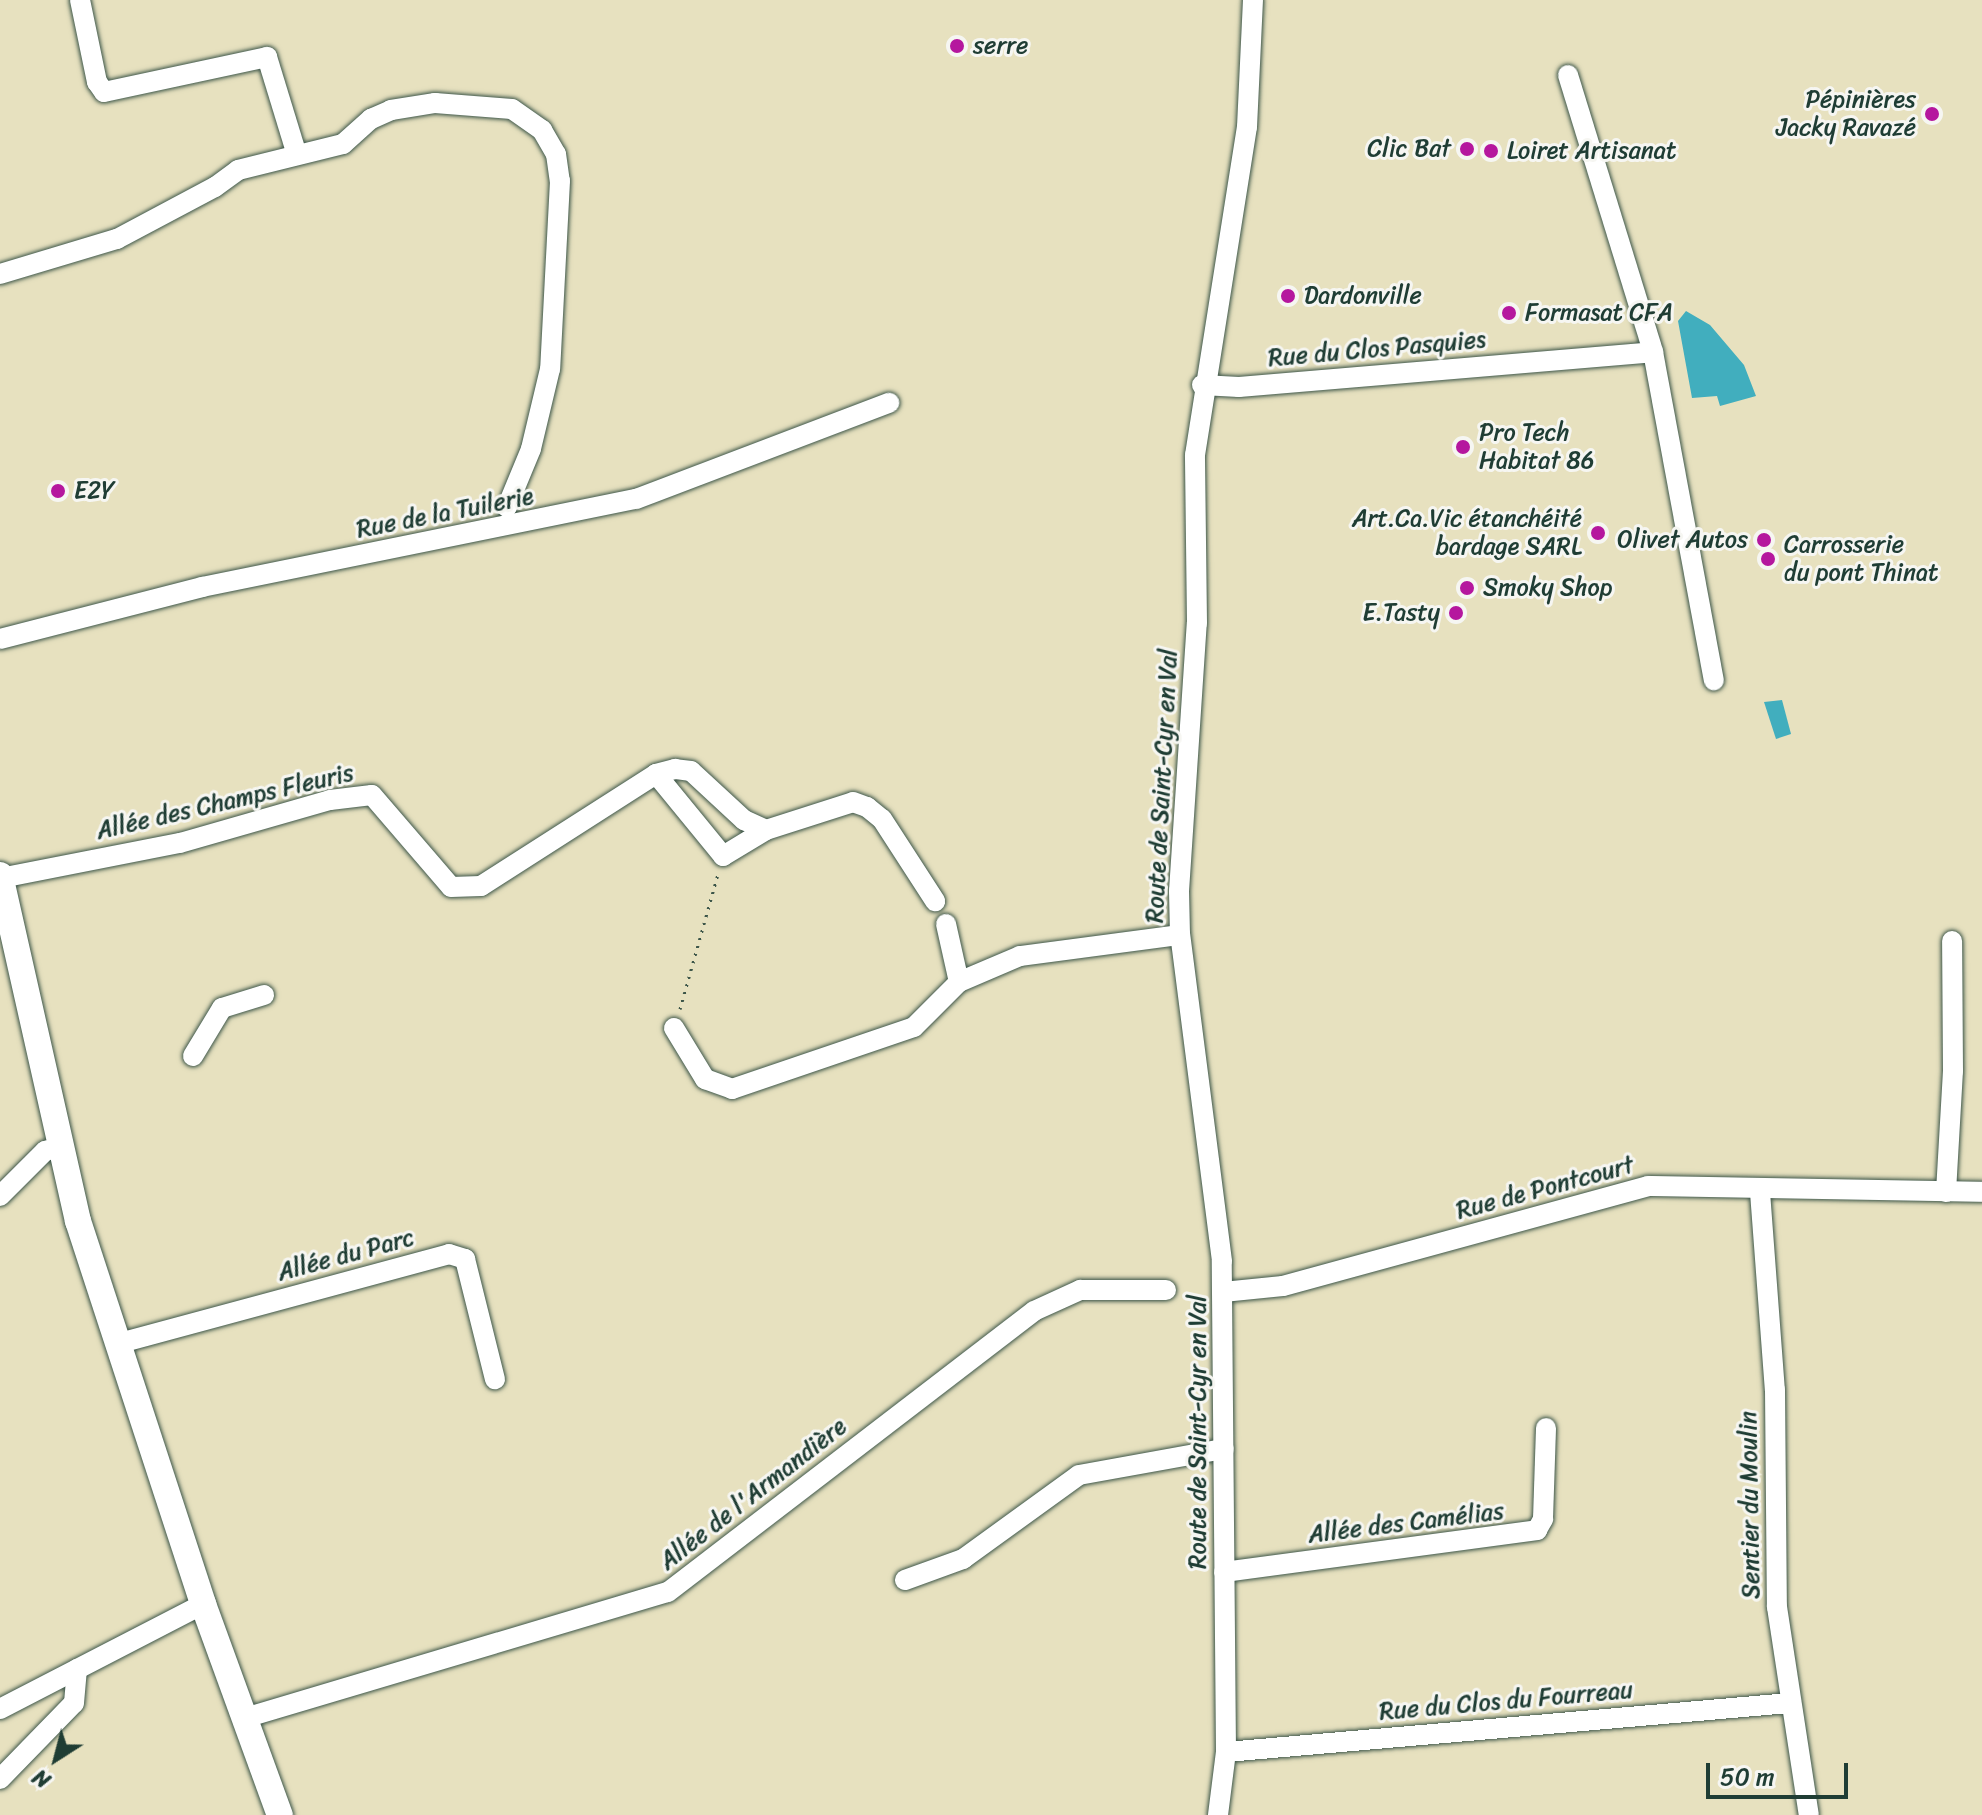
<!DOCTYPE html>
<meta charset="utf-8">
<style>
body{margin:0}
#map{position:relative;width:1982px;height:1815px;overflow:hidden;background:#e7e1bf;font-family:Sriracha,sans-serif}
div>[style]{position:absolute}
.water>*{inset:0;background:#41aebe}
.path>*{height:3px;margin-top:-1.5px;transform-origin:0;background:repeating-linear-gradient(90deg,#3d5649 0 2px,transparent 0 8px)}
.roads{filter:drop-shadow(0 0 2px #3d5649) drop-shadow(0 0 2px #3d5649)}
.minor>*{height:20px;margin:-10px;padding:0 10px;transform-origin:10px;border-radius:10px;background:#fff}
.major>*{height:26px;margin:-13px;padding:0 13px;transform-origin:13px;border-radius:13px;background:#fff}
.dots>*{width:22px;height:22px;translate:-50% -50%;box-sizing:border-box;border:4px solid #f6f6f2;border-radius:50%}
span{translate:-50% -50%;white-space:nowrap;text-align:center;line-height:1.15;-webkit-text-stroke:6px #f6f6f2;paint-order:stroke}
.poi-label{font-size:24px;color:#1f3d34}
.left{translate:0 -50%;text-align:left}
.right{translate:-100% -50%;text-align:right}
.street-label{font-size:24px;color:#1f3d34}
.north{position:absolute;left:16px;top:1719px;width:80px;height:80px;-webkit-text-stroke:6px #f6f6f2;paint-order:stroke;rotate:216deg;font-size:22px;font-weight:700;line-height:32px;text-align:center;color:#1f3d34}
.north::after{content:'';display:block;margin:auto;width:28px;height:36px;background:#1f3d34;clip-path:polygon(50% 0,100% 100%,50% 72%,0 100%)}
.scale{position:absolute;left:1706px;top:1763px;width:142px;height:36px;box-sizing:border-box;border:4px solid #1f3d34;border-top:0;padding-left:10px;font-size:24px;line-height:28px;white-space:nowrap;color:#1f3d34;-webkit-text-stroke:6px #f6f6f2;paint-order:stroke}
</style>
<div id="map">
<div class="water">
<div style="clip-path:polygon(1686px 311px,1710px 325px,1744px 365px,1756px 396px,1720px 406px,1717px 396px,1692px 398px,1678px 321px)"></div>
<div style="clip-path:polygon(1782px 700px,1791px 734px,1776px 739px,1764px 702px)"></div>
</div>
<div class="path">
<div style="left:680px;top:1009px;width:140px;rotate:-74.3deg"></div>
</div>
<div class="roads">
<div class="minor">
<div style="left:80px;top:0;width:84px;rotate:78.3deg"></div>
<div style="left:97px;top:82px;width:12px;rotate:55deg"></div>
<div style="left:104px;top:92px;width:167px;rotate:-12.1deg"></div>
<div style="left:267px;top:57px;width:102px;rotate:73deg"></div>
<div style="left:1568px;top:75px;width:290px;rotate:72.9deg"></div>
<div style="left:1653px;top:352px;width:334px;rotate:79.5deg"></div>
<div style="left:0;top:274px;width:122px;rotate:-16.7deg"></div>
<div style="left:117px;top:239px;width:111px;rotate:-28deg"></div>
<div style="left:215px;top:187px;width:29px;rotate:-36deg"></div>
<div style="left:238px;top:170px;width:108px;rotate:-13.9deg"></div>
<div style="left:343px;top:144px;width:38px;rotate:-42deg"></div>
<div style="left:371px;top:119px;width:22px;rotate:-24deg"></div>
<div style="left:391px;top:110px;width:45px;rotate:-9deg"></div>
<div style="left:435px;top:103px;width:77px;rotate:4.5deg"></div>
<div style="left:512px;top:109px;width:37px;rotate:35deg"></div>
<div style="left:542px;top:130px;width:28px;rotate:60deg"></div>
<div style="left:556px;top:154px;width:27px;rotate:82deg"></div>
<div style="left:560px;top:181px;width:188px;rotate:93deg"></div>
<div style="left:550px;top:369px;width:82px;rotate:103.4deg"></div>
<div style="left:531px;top:449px;width:63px;rotate:112.5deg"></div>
<div style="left:1202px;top:385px;width:37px;rotate:3deg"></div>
<div style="left:1239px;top:387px;width:415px;rotate:-4.8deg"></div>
<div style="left:0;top:639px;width:209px;rotate:-14.4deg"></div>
<div style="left:202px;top:587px;width:443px;rotate:-11.5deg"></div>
<div style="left:636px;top:499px;width:271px;rotate:-20.8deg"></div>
<div style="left:656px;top:774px;width:106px;rotate:50.7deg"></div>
<div style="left:723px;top:856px;width:50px;rotate:-31.2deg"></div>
<div style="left:1px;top:878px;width:182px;rotate:-11.1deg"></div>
<div style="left:180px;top:843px;width:156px;rotate:-16deg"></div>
<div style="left:330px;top:800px;width:42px;rotate:-6.8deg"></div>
<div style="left:372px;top:795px;width:121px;rotate:49.3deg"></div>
<div style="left:451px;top:887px;width:30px;rotate:-2deg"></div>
<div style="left:481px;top:886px;width:208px;rotate:-32.6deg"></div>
<div style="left:656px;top:774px;width:20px;rotate:-15deg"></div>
<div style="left:675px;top:769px;width:16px;rotate:7deg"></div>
<div style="left:691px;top:771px;width:72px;rotate:42.8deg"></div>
<div style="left:744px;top:820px;width:24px;rotate:24deg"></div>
<div style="left:766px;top:830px;width:91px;rotate:-17.8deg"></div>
<div style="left:853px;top:802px;width:15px;rotate:20deg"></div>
<div style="left:867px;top:807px;width:19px;rotate:39deg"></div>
<div style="left:882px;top:819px;width:98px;rotate:57.1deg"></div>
<div style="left:946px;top:924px;width:59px;rotate:77.4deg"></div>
<div style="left:674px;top:1028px;width:60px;rotate:58.7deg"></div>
<div style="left:705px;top:1079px;width:29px;rotate:20deg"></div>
<div style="left:732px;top:1089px;width:192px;rotate:-18.8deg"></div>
<div style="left:914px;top:1027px;width:64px;rotate:-45deg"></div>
<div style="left:959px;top:982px;width:66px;rotate:-23.1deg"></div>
<div style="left:1020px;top:956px;width:161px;rotate:-7.5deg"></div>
<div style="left:193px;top:1056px;width:56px;rotate:-58.9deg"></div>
<div style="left:222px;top:1008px;width:44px;rotate:-17.2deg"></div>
<div style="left:1760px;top:1192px;width:199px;rotate:85.7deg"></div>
<div style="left:1775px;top:1390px;width:217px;rotate:89.5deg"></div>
<div style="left:1777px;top:1607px;width:210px;rotate:81.3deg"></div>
<div style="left:1946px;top:1192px;width:121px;rotate:-86.7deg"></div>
<div style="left:1953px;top:1071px;width:130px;rotate:-90.4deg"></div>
<div style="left:0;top:1196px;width:64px;rotate:-45deg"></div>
<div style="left:45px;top:1151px;width:18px;rotate:-16deg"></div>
<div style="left:1223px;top:1292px;width:60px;rotate:-5.7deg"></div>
<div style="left:1283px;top:1286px;width:378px;rotate:-15.3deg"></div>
<div style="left:1648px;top:1186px;width:334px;rotate:1deg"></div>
<div style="left:120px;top:1343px;width:341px;rotate:-15.1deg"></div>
<div style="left:449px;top:1254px;width:17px;rotate:17deg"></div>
<div style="left:465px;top:1259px;width:124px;rotate:76deg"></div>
<div style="left:1224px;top:1572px;width:316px;rotate:-7.6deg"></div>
<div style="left:1537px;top:1530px;width:13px;rotate:-61deg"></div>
<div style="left:1543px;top:1519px;width:91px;rotate:-88.1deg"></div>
<div style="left:905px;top:1580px;width:62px;rotate:-19.9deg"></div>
<div style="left:963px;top:1559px;width:143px;rotate:-35.9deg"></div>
<div style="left:1079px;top:1475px;width:147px;rotate:-10.2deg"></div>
<div style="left:0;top:1709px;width:229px;rotate:-27.3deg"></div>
<div style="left:248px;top:1717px;width:438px;rotate:-16.6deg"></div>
<div style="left:668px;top:1592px;width:461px;rotate:-37.5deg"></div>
<div style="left:1034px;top:1311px;width:51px;rotate:-24.5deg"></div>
<div style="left:1080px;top:1290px;width:86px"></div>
<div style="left:1226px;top:1752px;width:566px;rotate:-4.97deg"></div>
<div style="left:0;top:1779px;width:106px;rotate:-45.8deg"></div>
<div style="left:74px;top:1703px;width:34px;rotate:-85deg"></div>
<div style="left:1218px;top:1815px;width:64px;rotate:-82.8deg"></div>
<div style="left:1226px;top:1752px;width:491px;rotate:-90.5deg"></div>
<div style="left:1222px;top:1261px;width:329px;rotate:-97.3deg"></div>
<div style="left:1180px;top:935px;width:44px;rotate:-91.3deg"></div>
<div style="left:1179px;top:891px;width:269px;rotate:-86.2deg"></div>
<div style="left:1197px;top:623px;width:168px;rotate:-90.7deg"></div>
<div style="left:1195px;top:455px;width:332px;rotate:-81deg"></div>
<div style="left:1247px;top:127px;width:127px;rotate:-87.3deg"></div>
</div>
<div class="major">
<div style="left:0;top:875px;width:355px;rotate:77.3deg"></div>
<div style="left:78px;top:1221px;width:403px;rotate:71.9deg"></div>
<div style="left:203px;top:1604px;width:225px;rotate:70deg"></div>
</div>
</div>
<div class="dots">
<div style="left:957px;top:46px;background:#b5179e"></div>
<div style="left:1932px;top:114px;background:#b5179e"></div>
<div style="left:1467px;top:149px;background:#b5179e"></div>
<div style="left:1491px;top:151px;background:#b5179e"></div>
<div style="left:1288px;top:296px;background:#b5179e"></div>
<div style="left:1509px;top:313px;background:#b5179e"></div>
<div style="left:1463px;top:447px;background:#b5179e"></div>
<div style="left:58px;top:491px;background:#b5179e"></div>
<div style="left:1598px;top:533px;background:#b5179e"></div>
<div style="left:1764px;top:540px;background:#b5179e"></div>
<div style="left:1768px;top:559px;background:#b5179e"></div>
<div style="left:1467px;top:588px;background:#b5179e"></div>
<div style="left:1456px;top:613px;background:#b5179e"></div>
</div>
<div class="poi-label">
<span class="left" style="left:973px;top:46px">serre</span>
<span class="right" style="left:1916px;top:114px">Pépinières<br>Jacky Ravazé</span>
<span class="right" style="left:1451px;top:149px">Clic Bat</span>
<span class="left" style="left:1507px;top:151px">Loiret Artisanat</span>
<span class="left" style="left:1304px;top:296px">Dardonville</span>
<span class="left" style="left:1525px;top:313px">Formasat CFA</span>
<span class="left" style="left:1479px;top:447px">Pro Tech<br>Habitat 86</span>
<span class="left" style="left:74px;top:491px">E2Y</span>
<span class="right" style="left:1582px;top:533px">Art.Ca.Vic étanchéité<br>bardage SARL</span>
<span class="right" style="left:1748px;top:540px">Olivet Autos</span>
<span class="left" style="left:1784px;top:559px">Carrosserie<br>du pont Thinat</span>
<span class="left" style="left:1483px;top:588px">Smoky Shop</span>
<span class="right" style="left:1440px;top:613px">E.Tasty</span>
</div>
<div class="street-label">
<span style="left:1377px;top:349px;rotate:-5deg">Rue du Clos Pasquies</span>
<span style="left:445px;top:513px;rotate:-11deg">Rue de la Tuilerie</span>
<span style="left:1162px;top:786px;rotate:-87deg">Route de Saint-Cyr en Val</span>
<span style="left:225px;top:802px;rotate:-13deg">Allée des Champs Fleuris</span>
<span style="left:1545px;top:1188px;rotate:-15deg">Rue de Pontcourt</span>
<span style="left:346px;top:1255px;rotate:-15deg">Allée du Parc</span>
<span style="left:1198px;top:1432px;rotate:-90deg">Route de Saint-Cyr en Val</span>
<span style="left:753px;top:1494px;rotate:-38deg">Allée de l'Armandière</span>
<span style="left:1750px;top:1505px;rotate:-91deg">Sentier du Moulin</span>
<span style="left:1406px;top:1523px;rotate:-7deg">Allée des Camélias</span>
<span style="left:1506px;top:1701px;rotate:-5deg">Rue du Clos du Fourreau</span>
</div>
<div class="north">N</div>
<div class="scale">50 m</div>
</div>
